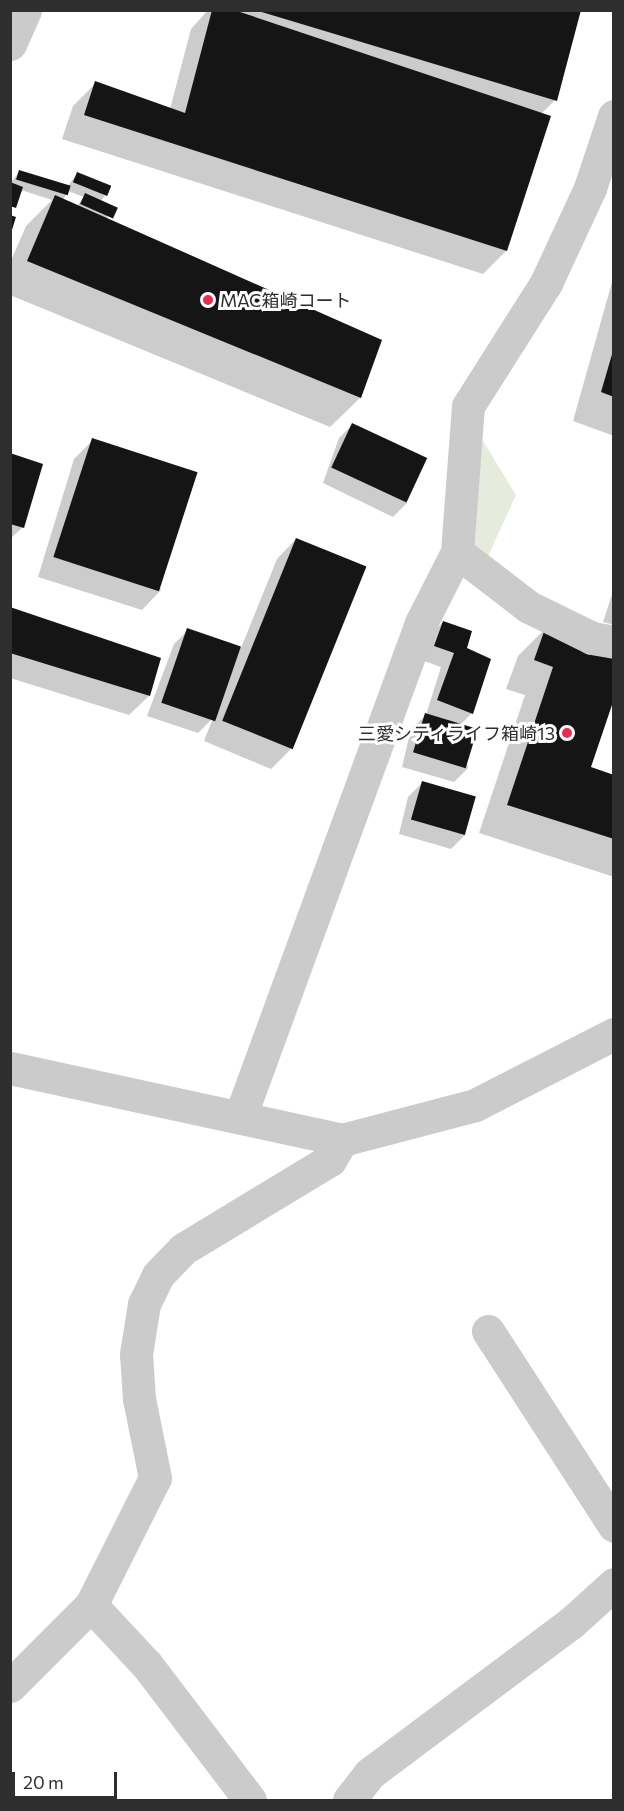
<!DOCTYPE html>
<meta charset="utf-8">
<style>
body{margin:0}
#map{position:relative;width:624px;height:1811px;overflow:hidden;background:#fff;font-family:Commissioner,"Noto Sans JP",sans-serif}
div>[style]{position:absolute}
.green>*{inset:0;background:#e6ecdb}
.shadow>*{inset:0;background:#0003}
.building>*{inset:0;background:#151515;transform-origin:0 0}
.minor>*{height:33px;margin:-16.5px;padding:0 16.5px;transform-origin:16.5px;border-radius:16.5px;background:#cbcbcb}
.dots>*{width:16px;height:16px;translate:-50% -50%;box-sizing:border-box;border:3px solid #fff;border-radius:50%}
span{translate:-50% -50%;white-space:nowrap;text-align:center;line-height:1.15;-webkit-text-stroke:6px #fff;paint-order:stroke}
.poi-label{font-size:18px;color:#2e2e2e}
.left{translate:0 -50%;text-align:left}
.right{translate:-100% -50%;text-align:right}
.frame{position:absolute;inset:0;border:12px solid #2e2e2e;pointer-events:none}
.scale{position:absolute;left:12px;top:1772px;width:105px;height:27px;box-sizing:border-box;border:3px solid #2e2e2e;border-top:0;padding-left:8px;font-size:18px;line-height:21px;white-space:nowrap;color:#2e2e2e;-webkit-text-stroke:4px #fff;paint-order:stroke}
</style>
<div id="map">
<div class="green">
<div style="clip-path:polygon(478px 433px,516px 495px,484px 565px,469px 546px)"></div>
</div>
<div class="shadow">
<div style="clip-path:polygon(208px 10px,579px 10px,555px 100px,541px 114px,506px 251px,483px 274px,62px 139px,73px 106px,96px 83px,170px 109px,191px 29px)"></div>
<div style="clip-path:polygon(evenodd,19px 172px,67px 187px,77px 174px,105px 196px,100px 202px,109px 220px,380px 341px,360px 398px,330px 427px,10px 295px,10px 263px,26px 226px,52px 200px,21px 190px,10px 211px,10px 184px,19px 172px,68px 191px,84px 197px,77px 206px,63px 200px,68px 191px)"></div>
<div style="clip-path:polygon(614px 275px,614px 436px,573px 421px)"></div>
<div style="clip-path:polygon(353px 424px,407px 503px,393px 517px,323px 483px,339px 438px)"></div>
<div style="clip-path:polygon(93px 440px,161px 590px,142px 610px,38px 577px,74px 459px)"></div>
<div style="clip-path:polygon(10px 455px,41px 465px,22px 528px,10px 539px)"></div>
<div style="clip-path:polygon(296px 539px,290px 750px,271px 769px,204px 741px,213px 718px,198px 733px,147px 716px,174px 644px,188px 630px,241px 648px,277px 559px)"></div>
<div style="clip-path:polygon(614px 588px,614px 625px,603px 622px)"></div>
<div style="clip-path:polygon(10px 608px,149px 696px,129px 715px,10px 678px)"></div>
<div style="clip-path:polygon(443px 622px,465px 649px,472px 713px,460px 725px,468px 768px,454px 782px,402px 767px,411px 729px,426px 715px,441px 667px,421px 660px,429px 636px)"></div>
<div style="clip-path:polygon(547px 627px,589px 768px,614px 776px,614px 877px,479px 833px,525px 695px,506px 689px,518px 656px)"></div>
<div style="clip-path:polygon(422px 783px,465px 835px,451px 849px,399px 834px,408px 797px)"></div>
</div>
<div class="building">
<div style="clip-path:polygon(212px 10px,234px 10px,551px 116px,507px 251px,84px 115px,95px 81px,185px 113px)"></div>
<div style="clip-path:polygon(255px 10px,581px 10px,557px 101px)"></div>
<div style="left:19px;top:170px;width:54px;height:10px;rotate:17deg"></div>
<div style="left:77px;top:172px;width:37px;height:11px;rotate:22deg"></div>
<div style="clip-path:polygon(10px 182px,23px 187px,16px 208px,10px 206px)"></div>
<div style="left:85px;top:193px;width:36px;height:12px;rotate:24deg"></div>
<div style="clip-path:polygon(55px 195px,382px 340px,361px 398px,27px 261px)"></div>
<div style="clip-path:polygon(10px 215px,16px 217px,11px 233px,10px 233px)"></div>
<div style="clip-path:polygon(613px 351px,614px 351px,614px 397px,601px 392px)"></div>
<div style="left:352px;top:423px;width:83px;height:49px;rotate:25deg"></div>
<div style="left:92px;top:438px;width:111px;height:125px;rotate:18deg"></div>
<div style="clip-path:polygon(10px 453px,43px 464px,24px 528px,10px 524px)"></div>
<div style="left:296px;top:538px;width:76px;height:197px;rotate:22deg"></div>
<div style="clip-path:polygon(10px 607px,161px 658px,150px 696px,10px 653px)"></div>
<div style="clip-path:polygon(443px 621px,472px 631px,467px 648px,491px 659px,473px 714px,437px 700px,454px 653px,434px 646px)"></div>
<div style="clip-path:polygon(546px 626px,614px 654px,614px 699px,591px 767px,614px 775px,614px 839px,507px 805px,553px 667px,534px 660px)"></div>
<div style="left:187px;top:628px;width:57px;height:79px;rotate:19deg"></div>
<div style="left:425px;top:713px;width:55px;height:41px;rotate:17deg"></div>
<div style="left:422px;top:781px;width:56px;height:40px;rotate:16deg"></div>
</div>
<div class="minor">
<div style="left:10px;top:44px;width:37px;rotate:-66deg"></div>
<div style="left:457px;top:552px;width:91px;rotate:37.4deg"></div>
<div style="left:529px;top:607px;width:70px;rotate:26.2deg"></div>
<div style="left:592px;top:638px;width:22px;rotate:10deg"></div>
<div style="left:10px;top:1068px;width:340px;rotate:12.2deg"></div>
<div style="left:342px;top:1140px;width:138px;rotate:-14.7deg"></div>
<div style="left:475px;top:1105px;width:156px;rotate:-27.1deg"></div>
<div style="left:240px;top:1117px;width:526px;rotate:-69.88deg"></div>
<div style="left:421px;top:623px;width:80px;rotate:-63.1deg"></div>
<div style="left:457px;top:552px;width:146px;rotate:-85.7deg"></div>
<div style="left:468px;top:406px;width:146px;rotate:-57.6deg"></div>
<div style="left:546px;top:283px;width:105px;rotate:-65.1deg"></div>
<div style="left:590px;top:188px;width:76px;rotate:-71.6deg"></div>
<div style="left:488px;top:1331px;width:232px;rotate:57.1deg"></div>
<div style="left:91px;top:1605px;width:142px;rotate:-63.3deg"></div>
<div style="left:155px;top:1478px;width:81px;rotate:-101.4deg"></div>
<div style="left:139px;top:1399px;width:45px;rotate:-93.8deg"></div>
<div style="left:136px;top:1354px;width:51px;rotate:-80.9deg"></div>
<div style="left:144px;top:1304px;width:32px;rotate:-64deg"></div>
<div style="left:158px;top:1275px;width:36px;rotate:-46deg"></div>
<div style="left:183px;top:1249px;width:172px;rotate:-31.2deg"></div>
<div style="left:330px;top:1160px;width:23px;rotate:-59deg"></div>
<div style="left:10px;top:1686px;width:115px;rotate:-45deg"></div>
<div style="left:91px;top:1605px;width:82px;rotate:47deg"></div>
<div style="left:147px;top:1665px;width:170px;rotate:52.7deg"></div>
<div style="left:349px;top:1800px;width:33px;rotate:-52deg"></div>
<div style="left:369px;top:1774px;width:252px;rotate:-36.8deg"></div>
<div style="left:571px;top:1623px;width:58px;rotate:-42.2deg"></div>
</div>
<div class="dots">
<div style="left:208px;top:300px;background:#ea2a4f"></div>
<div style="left:567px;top:733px;background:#ea2a4f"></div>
</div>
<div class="poi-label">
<span class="left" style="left:220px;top:300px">MAC箱崎コート</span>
<span class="right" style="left:555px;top:733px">三愛シティライフ箱崎13</span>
</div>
<div class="frame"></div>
<div class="scale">20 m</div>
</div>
